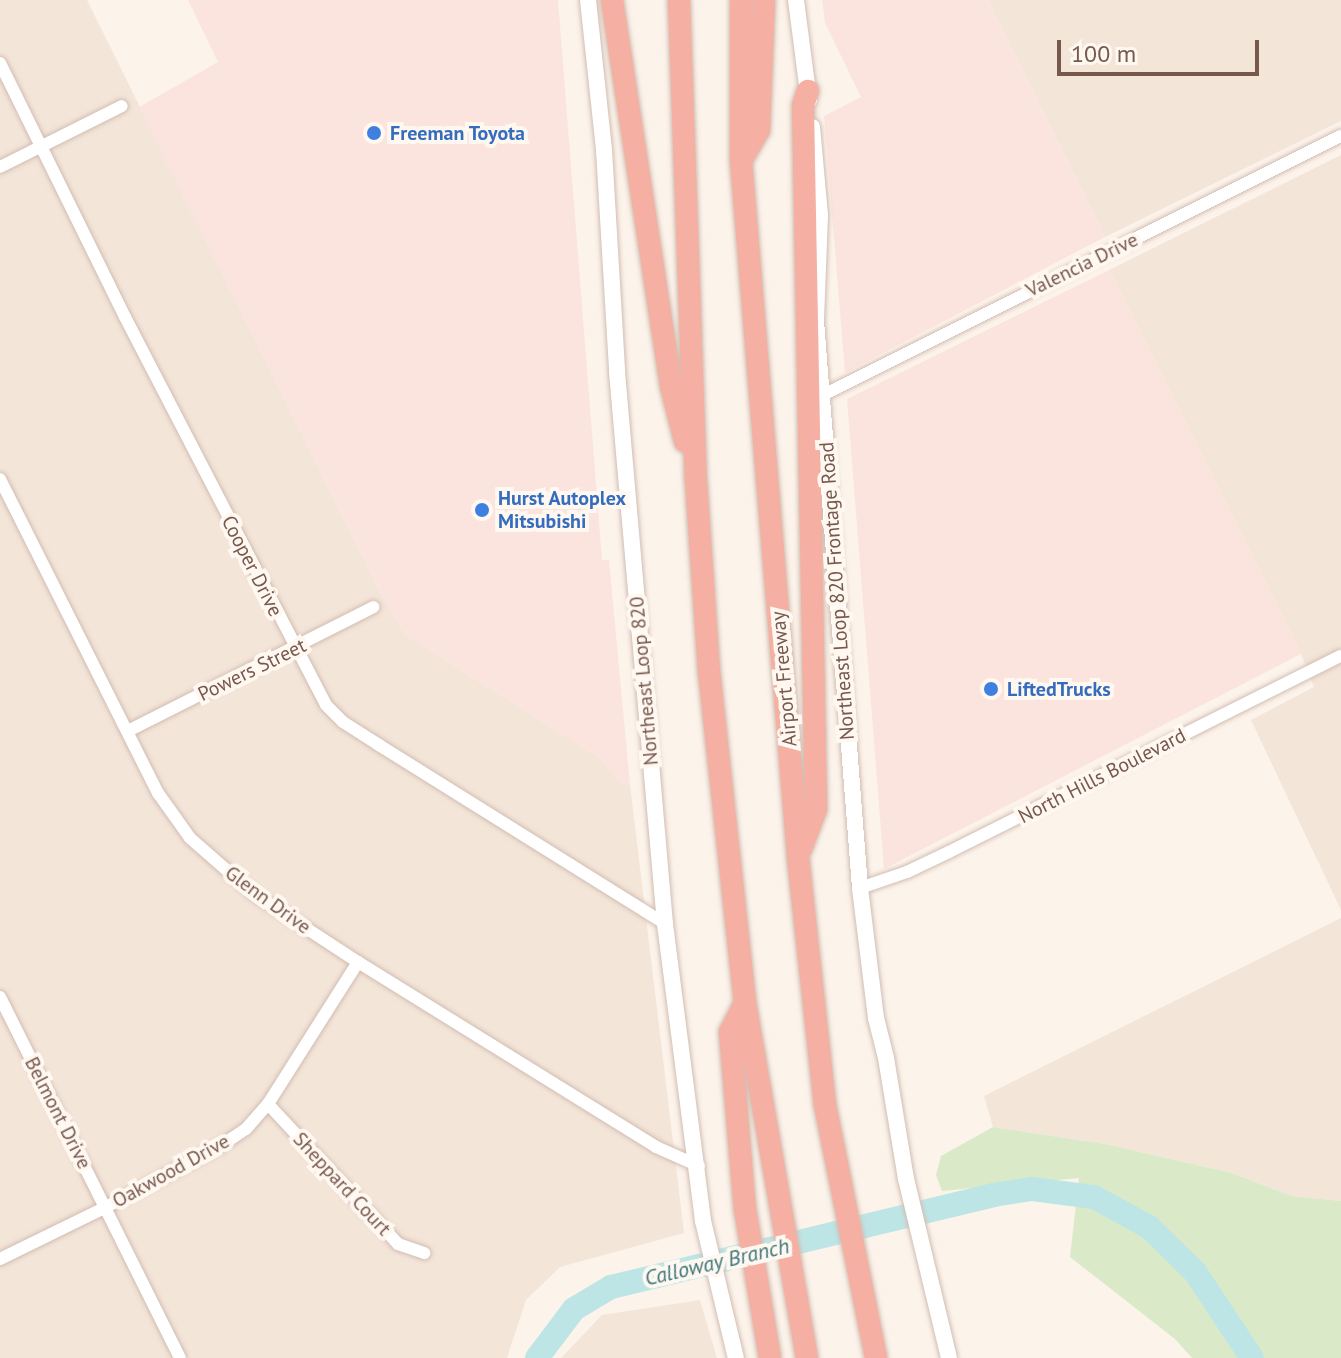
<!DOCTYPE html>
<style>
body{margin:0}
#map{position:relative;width:1341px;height:1358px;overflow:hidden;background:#fcf3ea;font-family:"PT Sans",sans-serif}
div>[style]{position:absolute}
.residential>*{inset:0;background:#f4e5d9}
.commercial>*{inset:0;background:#fce4de}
.green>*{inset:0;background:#daeac8}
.river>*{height:24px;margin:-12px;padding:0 12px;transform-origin:12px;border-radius:12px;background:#bee5e6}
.roads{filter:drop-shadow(0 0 2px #d1bdb2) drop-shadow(0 0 2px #d1bdb2)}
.minor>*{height:12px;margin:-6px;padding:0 6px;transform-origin:6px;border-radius:6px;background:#fff}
.secondary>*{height:16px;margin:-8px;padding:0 8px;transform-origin:8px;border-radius:8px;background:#fff}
.motorway>*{height:22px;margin:-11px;padding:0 11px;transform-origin:11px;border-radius:11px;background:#f5b0a3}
.dots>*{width:22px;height:22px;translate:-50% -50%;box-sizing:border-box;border:4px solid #fff8f1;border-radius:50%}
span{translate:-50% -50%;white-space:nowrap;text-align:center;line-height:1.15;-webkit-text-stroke:8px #fff8f1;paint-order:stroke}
.shop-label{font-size:20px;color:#366cbe;font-weight:700}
.left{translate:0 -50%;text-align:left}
.street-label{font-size:20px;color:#77584d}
.water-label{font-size:22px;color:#40787c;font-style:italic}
.scale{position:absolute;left:1057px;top:40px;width:202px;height:36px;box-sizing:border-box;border:4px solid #77584d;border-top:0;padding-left:10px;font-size:24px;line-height:28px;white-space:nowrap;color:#77584d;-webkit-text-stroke:6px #fff8f1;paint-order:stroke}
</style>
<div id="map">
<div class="residential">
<div style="clip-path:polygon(0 0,87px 0,379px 590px,406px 635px,600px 758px,621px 784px,630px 785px,684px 1233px,560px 1267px,526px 1300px,507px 1358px,0 1358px)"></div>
<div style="clip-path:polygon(988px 0,1341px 0,1341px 121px,1105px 237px)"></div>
<div style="clip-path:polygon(1341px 155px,1341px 910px,1251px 720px,1314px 687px,1301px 654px,1109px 270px)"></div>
<div style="clip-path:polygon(1341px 918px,1341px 1201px,1291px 1196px,1232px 1173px,1105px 1144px,993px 1127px,984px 1096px)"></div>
<div style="clip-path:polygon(700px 1300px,717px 1358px,561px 1358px,602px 1315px)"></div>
</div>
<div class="commercial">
<div style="clip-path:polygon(188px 0,558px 0,602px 560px,609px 560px,630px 785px,621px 785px,600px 758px,406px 635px,379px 590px,139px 107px,218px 62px)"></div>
<div style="clip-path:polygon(822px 0,988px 0,1105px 237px,845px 373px,824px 116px,861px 97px,825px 23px)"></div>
<div style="clip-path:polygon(1109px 270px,1301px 654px,884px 869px,847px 399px)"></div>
</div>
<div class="green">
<div style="clip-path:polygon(993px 1127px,1105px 1144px,1232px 1173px,1291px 1196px,1341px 1201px,1341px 1358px,1192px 1358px,1175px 1339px,1070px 1257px,1079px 1178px,942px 1191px,936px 1175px,941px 1156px)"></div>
</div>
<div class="river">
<div style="left:537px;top:1358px;width:61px;rotate:-52.9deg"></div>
<div style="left:574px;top:1309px;width:43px;rotate:-30.7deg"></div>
<div style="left:611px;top:1287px;width:393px;rotate:-13.5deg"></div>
<div style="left:993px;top:1195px;width:39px;rotate:-9deg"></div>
<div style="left:1032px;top:1189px;width:63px;rotate:7.4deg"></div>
<div style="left:1094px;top:1197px;width:63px;rotate:28.6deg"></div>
<div style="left:1149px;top:1227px;width:64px;rotate:44.4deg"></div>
<div style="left:1195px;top:1272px;width:103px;rotate:56.5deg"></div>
</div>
<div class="roads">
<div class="minor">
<div style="left:0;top:63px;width:283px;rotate:63.8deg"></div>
<div style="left:125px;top:317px;width:437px;rotate:62.6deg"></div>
<div style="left:326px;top:705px;width:24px;rotate:45deg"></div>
<div style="left:343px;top:722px;width:43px;rotate:32.6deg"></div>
<div style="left:379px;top:745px;width:337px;rotate:32deg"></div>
<div style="left:0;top:167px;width:136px;rotate:-26.6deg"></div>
<div style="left:823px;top:395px;width:579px;rotate:-26.57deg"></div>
<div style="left:0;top:479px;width:352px;rotate:63.3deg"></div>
<div style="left:158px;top:793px;width:55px;rotate:54.6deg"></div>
<div style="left:190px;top:838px;width:85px;rotate:41.2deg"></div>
<div style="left:254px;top:894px;width:124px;rotate:33.2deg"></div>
<div style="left:358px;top:962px;width:351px;rotate:31.8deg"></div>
<div style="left:656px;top:1147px;width:47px;rotate:23.8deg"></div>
<div style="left:128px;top:731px;width:275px;rotate:-26.8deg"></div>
<div style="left:860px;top:888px;width:50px;rotate:-18.8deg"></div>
<div style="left:907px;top:872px;width:47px;rotate:-25.5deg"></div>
<div style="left:949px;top:852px;width:438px;rotate:-26.6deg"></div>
<div style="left:0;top:997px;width:403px;rotate:63.5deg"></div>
<div style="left:268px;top:1104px;width:191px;rotate:47.1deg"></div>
<div style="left:398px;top:1244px;width:28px;rotate:19deg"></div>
<div style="left:0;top:1259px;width:118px;rotate:-26.1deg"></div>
<div style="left:106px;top:1207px;width:128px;rotate:-28deg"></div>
<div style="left:219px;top:1147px;width:32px;rotate:-34deg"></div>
<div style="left:246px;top:1129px;width:33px;rotate:-49deg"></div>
<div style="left:268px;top:1104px;width:168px;rotate:-57.6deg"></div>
</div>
<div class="secondary">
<div style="left:588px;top:0;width:151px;rotate:83.9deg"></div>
<div style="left:604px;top:150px;width:222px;rotate:86.6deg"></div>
<div style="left:617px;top:372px;width:554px;rotate:85.03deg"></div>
<div style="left:665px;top:924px;width:299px;rotate:82.7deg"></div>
<div style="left:703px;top:1221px;width:141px;rotate:76.5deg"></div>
<div style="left:796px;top:0;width:101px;rotate:82.6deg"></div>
<div style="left:812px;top:127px;width:88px;rotate:84.8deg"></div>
<div style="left:820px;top:215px;width:106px;rotate:92.2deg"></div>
<div style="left:816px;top:321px;width:569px;rotate:85.56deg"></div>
<div style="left:860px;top:888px;width:131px;rotate:83deg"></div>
<div style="left:876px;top:1018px;width:41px;rotate:76deg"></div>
<div style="left:886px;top:1058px;width:123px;rotate:80.6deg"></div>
<div style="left:906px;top:1179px;width:184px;rotate:76.5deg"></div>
</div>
<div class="motorway">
<div style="left:612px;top:0;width:390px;rotate:81.3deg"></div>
<div style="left:671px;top:386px;width:57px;rotate:75.7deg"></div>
<div style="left:679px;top:0;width:481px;rotate:88deg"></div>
<div style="left:696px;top:481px;width:190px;rotate:86.1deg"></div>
<div style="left:709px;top:671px;width:334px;rotate:83.8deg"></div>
<div style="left:745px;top:1003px;width:360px;rotate:80.1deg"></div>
<div style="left:741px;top:0;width:160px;rotate:90deg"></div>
<div style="left:741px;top:160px;width:699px;rotate:85.32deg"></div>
<div style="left:798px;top:857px;width:249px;rotate:83.8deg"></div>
<div style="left:825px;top:1105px;width:258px;rotate:78.6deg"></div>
<div style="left:742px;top:159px;width:34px;rotate:-60deg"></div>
<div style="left:759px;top:130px;width:130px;rotate:-87.8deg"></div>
<div style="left:801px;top:849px;width:43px;rotate:-69.4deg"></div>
<div style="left:816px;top:809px;width:703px;rotate:-91.06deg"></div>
<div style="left:803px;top:106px;width:16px;rotate:-72deg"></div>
<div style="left:745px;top:1003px;width:33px;rotate:117deg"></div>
<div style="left:730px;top:1032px;width:178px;rotate:85.2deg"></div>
<div style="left:745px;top:1209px;width:151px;rotate:80.5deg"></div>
</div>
</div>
<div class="dots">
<div style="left:374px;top:133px;background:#3f7fe0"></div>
<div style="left:482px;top:510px;background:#3f7fe0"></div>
<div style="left:991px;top:689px;background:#3f7fe0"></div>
</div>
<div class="shop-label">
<span class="left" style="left:390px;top:133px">Freeman Toyota</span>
<span class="left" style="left:498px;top:510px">Hurst Autoplex<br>Mitsubishi</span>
<span class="left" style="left:1007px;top:689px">LiftedTrucks</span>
</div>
<div class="street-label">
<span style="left:1082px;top:265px;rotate:-26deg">Valencia Drive</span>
<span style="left:252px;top:566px;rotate:63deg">Cooper Drive</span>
<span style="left:837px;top:591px;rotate:-94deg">Northeast Loop 820 Frontage Road</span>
<span style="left:252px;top:670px;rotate:-26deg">Powers Street</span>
<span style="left:784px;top:679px;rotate:-95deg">Airport Freeway</span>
<span style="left:644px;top:681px;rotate:-95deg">Northeast Loop 820</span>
<span style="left:1102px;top:776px;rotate:-27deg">North Hills Boulevard</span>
<span style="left:268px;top:900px;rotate:36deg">Glenn Drive</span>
<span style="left:58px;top:1113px;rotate:63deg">Belmont Drive</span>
<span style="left:171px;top:1171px;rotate:-29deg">Oakwood Drive</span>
<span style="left:342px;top:1184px;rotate:47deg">Sheppard Court</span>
</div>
<div class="water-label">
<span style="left:717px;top:1262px;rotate:-13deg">Calloway Branch</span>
</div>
<div class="scale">100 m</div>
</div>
